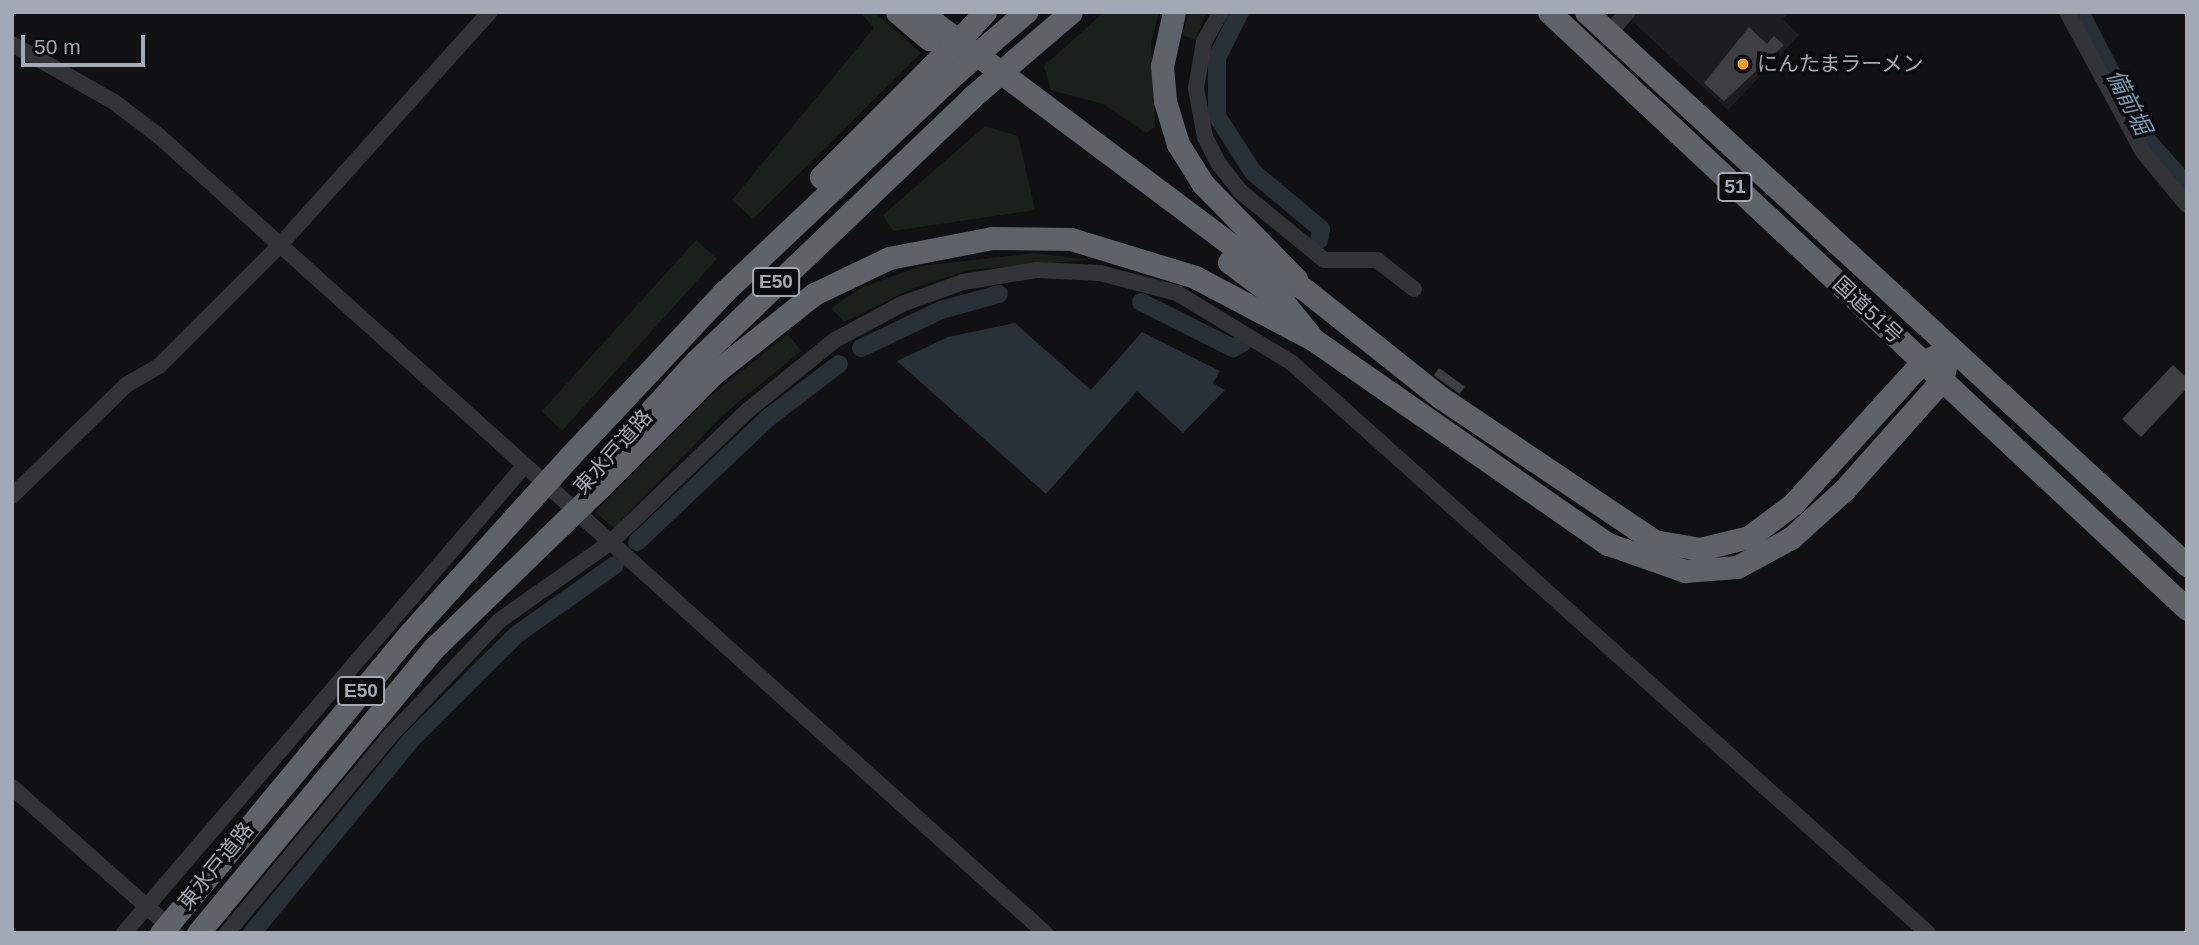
<!DOCTYPE html>
<meta charset="utf-8">
<style>
body{margin:0}
#map{position:relative;width:2199px;height:945px;overflow:hidden;background:#111113;font-family:Helvetica,"Noto Sans JP",sans-serif}
div>[style]{position:absolute}
.built>*{inset:0;background:#1d1d20}
.green>*{inset:0;background:#19211a;transform-origin:0 0}
.water>*{inset:0;background:#273137}
.canal>*{height:18px;margin:-9px;padding:0 9px;transform-origin:9px;border-radius:9px;background:#273137}
.building>*{inset:0;background:#3d3f43;transform-origin:0 0}
.minor>*{height:16px;margin:-8px;padding:0 8px;transform-origin:8px;border-radius:8px;background:#323438}
.highway>*{height:23px;margin:-11.5px;padding:0 11.5px;transform-origin:11.5px;border-radius:11.5px;background:#5e6269}
.highway-bridge>*{height:23px;margin:-11.5px;padding:0 11.5px;transform-origin:11.5px;border-radius:11.5px;background:#5e6269}
.dots>*{width:19px;height:19px;translate:-50% -50%;box-sizing:border-box;border:4px solid #0c0c0e;border-radius:50%}
span{translate:-50% -50%;white-space:nowrap;text-align:center;line-height:1.15;-webkit-text-stroke:7px #0c0c0e;paint-order:stroke}
.shield-label span{padding:2px 5px;background:#0c0c0e;border:2px solid;border-radius:5px;-webkit-text-stroke-width:0}
.shield-label{font-size:19px;color:#a2a9b4;font-weight:700}
.poi-label{font-size:21px;color:#a2a9b4}
.left{translate:0 -50%;text-align:left}
.street-label{font-size:21px;color:#a2a9b4}
.water-label{font-size:23px;color:#779bb1;font-style:italic}
.frame{position:absolute;inset:0;border:14px solid #a2a9b4;pointer-events:none}
.scale{position:absolute;left:21px;top:35px;width:124px;height:32px;box-sizing:border-box;border:4px solid #a2a9b4;border-top:0;padding-left:9px;font-size:21px;line-height:24px;white-space:nowrap;color:#a2a9b4;-webkit-text-stroke:5px #0c0c0e;paint-order:stroke}
</style>
<div id="map">
<div class="built">
<div style="clip-path:polygon(1638px 12px,1789px 12px,1783px 19px,1799px 35px,1728px 110px,1631px 20px)"></div>
</div>
<div class="green">
<div style="clip-path:polygon(860px 12px,874px 12px,921px 53px,753px 219px,732px 200px,874px 28px)"></div>
<div style="clip-path:polygon(1104px 12px,1159px 12px,1151px 42px,1155px 127px,1146px 133px,1103px 104px,1051px 90px,1044px 66px)"></div>
<div style="clip-path:polygon(1189px 12px,1206px 12px,1196px 40px,1182px 35px)"></div>
<div style="clip-path:polygon(985px 126px,1018px 136px,1035px 210px,893px 231px,883px 215px)"></div>
<div style="left:696px;top:240px;width:28px;height:231px;rotate:42deg"></div>
<div style="clip-path:polygon(1035px 253px,1089px 260px,968px 270px,913px 288px,844px 322px,831px 308px,863px 287px,921px 266px)"></div>
<div style="clip-path:polygon(788px 334px,801px 351px,723px 415px,614px 528px,595px 512px,709px 397px)"></div>
</div>
<div class="water">
<div style="clip-path:polygon(1015px 323px,1091px 390px,1142px 332px,1220px 371px,1213px 383px,1225px 390px,1183px 433px,1137px 391px,1046px 494px,897px 361px,948px 337px)"></div>
</div>
<div class="canal">
<div style="left:1240px;top:12px;width:51px;rotate:116.6deg"></div>
<div style="left:1217px;top:58px;width:58px;rotate:90deg"></div>
<div style="left:1217px;top:116px;width:67px;rotate:57.3deg"></div>
<div style="left:1253px;top:172px;width:89px;rotate:40deg"></div>
<div style="left:1321px;top:229px;width:11px;rotate:100deg"></div>
<div style="left:2080px;top:12px;width:142px;rotate:62.7deg"></div>
<div style="left:2145px;top:138px;width:63px;rotate:48.2deg"></div>
<div style="left:1141px;top:302px;width:103px;rotate:26.6deg"></div>
<div style="left:1233px;top:348px;width:11px;rotate:-27deg"></div>
<div style="left:861px;top:348px;width:89px;rotate:-25.4deg"></div>
<div style="left:941px;top:310px;width:60px;rotate:-15.4deg"></div>
<div style="left:637px;top:542px;width:180px;rotate:-43.4deg"></div>
<div style="left:768px;top:418px;width:89px;rotate:-37.3deg"></div>
<div style="left:252px;top:933px;width:250px;rotate:-50.5deg"></div>
<div style="left:411px;top:740px;width:148px;rotate:-45deg"></div>
<div style="left:516px;top:635px;width:121px;rotate:-35.3deg"></div>
</div>
<div class="building">
<div style="clip-path:polygon(1749px 27px,1767px 44px,1774px 36px,1784px 45px,1724px 101px,1704px 83px)"></div>
<div style="clip-path:polygon(2173px 365px,2187px 378px,2187px 388px,2141px 437px,2122px 419px)"></div>
<div style="left:1439px;top:368px;width:32px;height:9px;rotate:36deg"></div>
</div>
<div class="minor">
<div style="left:1221px;top:12px;width:34px;rotate:120deg"></div>
<div style="left:1204px;top:42px;width:47px;rotate:99.9deg"></div>
<div style="left:1196px;top:88px;width:50px;rotate:79.6deg"></div>
<div style="left:1205px;top:137px;width:30px;rotate:63deg"></div>
<div style="left:1219px;top:164px;width:36px;rotate:52deg"></div>
<div style="left:1241px;top:192px;width:107px;rotate:39.3deg"></div>
<div style="left:1324px;top:260px;width:53px"></div>
<div style="left:1377px;top:260px;width:47px;rotate:38.1deg"></div>
<div style="left:2067px;top:12px;width:159px;rotate:61.5deg"></div>
<div style="left:2143px;top:152px;width:69px;rotate:50.3deg"></div>
<div style="left:1608px;top:34px;width:30px;rotate:-48deg"></div>
<div style="left:12px;top:44px;width:117px;rotate:29.6deg"></div>
<div style="left:114px;top:102px;width:56px;rotate:37.1deg"></div>
<div style="left:159px;top:136px;width:1192px;rotate:41.97deg"></div>
<div style="left:12px;top:496px;width:159px;rotate:-44.2deg"></div>
<div style="left:126px;top:385px;width:38px;rotate:-30deg"></div>
<div style="left:159px;top:366px;width:170px;rotate:-45deg"></div>
<div style="left:279px;top:246px;width:315px;rotate:-48deg"></div>
<div style="left:12px;top:787px;width:217px;rotate:41.6deg"></div>
<div style="left:124px;top:933px;width:616px;rotate:-49.41deg"></div>
<div style="left:227px;top:933px;width:254px;rotate:-50.4deg"></div>
<div style="left:389px;top:737px;width:161px;rotate:-46.5deg"></div>
<div style="left:500px;top:620px;width:136px;rotate:-35.1deg"></div>
<div style="left:611px;top:542px;width:189px;rotate:-43.9deg"></div>
<div style="left:747px;top:411px;width:113px;rotate:-38.9deg"></div>
<div style="left:835px;top:340px;width:76px;rotate:-28.2deg"></div>
<div style="left:902px;top:304px;width:65px;rotate:-19.8deg"></div>
<div style="left:963px;top:282px;width:74px;rotate:-9.3deg"></div>
<div style="left:1036px;top:270px;width:64px;rotate:2.7deg"></div>
<div style="left:1100px;top:273px;width:80px;rotate:14.6deg"></div>
<div style="left:1177px;top:293px;width:135px;rotate:31.3deg"></div>
<div style="left:1292px;top:363px;width:854px;rotate:41.87deg"></div>
</div>
<div class="highway">
<div style="left:897px;top:12px;width:42px;rotate:40.2deg"></div>
<div style="left:920px;top:12px;width:426px;rotate:36.8deg"></div>
<div style="left:1261px;top:267px;width:48px;rotate:27.1deg"></div>
<div style="left:1304px;top:289px;width:174px;rotate:38.5deg"></div>
<div style="left:1440px;top:397px;width:258px;rotate:33.9deg"></div>
<div style="left:1654px;top:541px;width:47px;rotate:9.9deg"></div>
<div style="left:1700px;top:549px;width:50px;rotate:-13.8deg"></div>
<div style="left:1749px;top:537px;width:55px;rotate:-36.9deg"></div>
<div style="left:1793px;top:504px;width:192px;rotate:-47.7deg"></div>
<div style="left:1922px;top:362px;width:30px;rotate:-24deg"></div>
<div style="left:1174px;top:12px;width:55px;rotate:102.5deg"></div>
<div style="left:1162px;top:66px;width:35px;rotate:85deg"></div>
<div style="left:1165px;top:101px;width:45px;rotate:73.2deg"></div>
<div style="left:1178px;top:144px;width:47px;rotate:58deg"></div>
<div style="left:1203px;top:184px;width:133px;rotate:45.6deg"></div>
<div style="left:1549px;top:12px;width:874px;rotate:43.1deg"></div>
<div style="left:1586px;top:12px;width:817px;rotate:42.62deg"></div>
<div style="left:972px;top:26px;width:19px;rotate:-47deg"></div>
<div style="left:992px;top:41px;width:45px;rotate:-40.5deg"></div>
<div style="left:1016px;top:59px;width:72px;rotate:-40.5deg"></div>
<div style="left:821px;top:177px;width:154px;rotate:-45deg"></div>
<div style="left:1229px;top:262px;width:69px;rotate:36.7deg"></div>
<div style="left:1284px;top:303px;width:41px;rotate:50.9deg"></div>
<div style="left:570px;top:456px;width:225px;rotate:-46.8deg"></div>
<div style="left:724px;top:292px;width:308px;rotate:-43.4deg"></div>
<div style="left:604px;top:462px;width:137px;rotate:-47.7deg"></div>
<div style="left:696px;top:361px;width:382px;rotate:-43.7deg"></div>
<div style="left:600px;top:487px;width:160px;rotate:-45deg"></div>
<div style="left:713px;top:374px;width:129px;rotate:-38.4deg"></div>
<div style="left:814px;top:294px;width:83px;rotate:-25.6deg"></div>
<div style="left:889px;top:258px;width:105px;rotate:-11deg"></div>
<div style="left:992px;top:238px;width:79px;rotate:0.7deg"></div>
<div style="left:1071px;top:239px;width:130px;rotate:17deg"></div>
<div style="left:1195px;top:277px;width:135px;rotate:27.9deg"></div>
<div style="left:1314px;top:340px;width:358px;rotate:34.8deg"></div>
<div style="left:1608px;top:544px;width:82px;rotate:19.3deg"></div>
<div style="left:1685px;top:571px;width:52px;rotate:-4.4deg"></div>
<div style="left:1737px;top:567px;width:61px;rotate:-28.2deg"></div>
<div style="left:1791px;top:538px;width:72px;rotate:-42.2deg"></div>
<div style="left:1844px;top:490px;width:147px;rotate:-48.3deg"></div>
<div style="left:1942px;top:380px;width:31px;rotate:-77deg"></div>
<div style="left:198px;top:933px;width:371px;rotate:-50.4deg"></div>
</div>
<div class="highway-bridge">
<div style="left:930px;top:68px;width:59px;rotate:-45deg"></div>
<div style="left:948px;top:80px;width:59px;rotate:-41.6deg"></div>
<div style="left:972px;top:97px;width:58px;rotate:-40.8deg"></div>
<div style="left:435px;top:647px;width:230px;rotate:-44.1deg"></div>
<div style="left:161px;top:933px;width:391px;rotate:-50.3deg"></div>
<div style="left:411px;top:632px;width:237px;rotate:-47.9deg"></div>
</div>
<div class="dots">
<div style="left:1743px;top:64px;background:#f99d24"></div>
</div>
<div class="shield-label">
<span style="left:1735px;top:187px">51</span>
<span style="left:776px;top:282px">E50</span>
<span style="left:361px;top:691px">E50</span>
</div>
<div class="poi-label">
<span class="left" style="left:1757px;top:64px">にんたまラーメン</span>
</div>
<div class="street-label">
<span style="left:1868px;top:310px;rotate:43deg">国道51号</span>
<span style="left:613px;top:452px;rotate:-48deg">東水戸道路</span>
<span style="left:216px;top:866px;rotate:-51deg">東水戸道路</span>
</div>
<div class="water-label">
<span style="left:2129px;top:102px;rotate:63deg">備前堀</span>
</div>
<div class="frame"></div>
<div class="scale">50 m</div>
</div>
